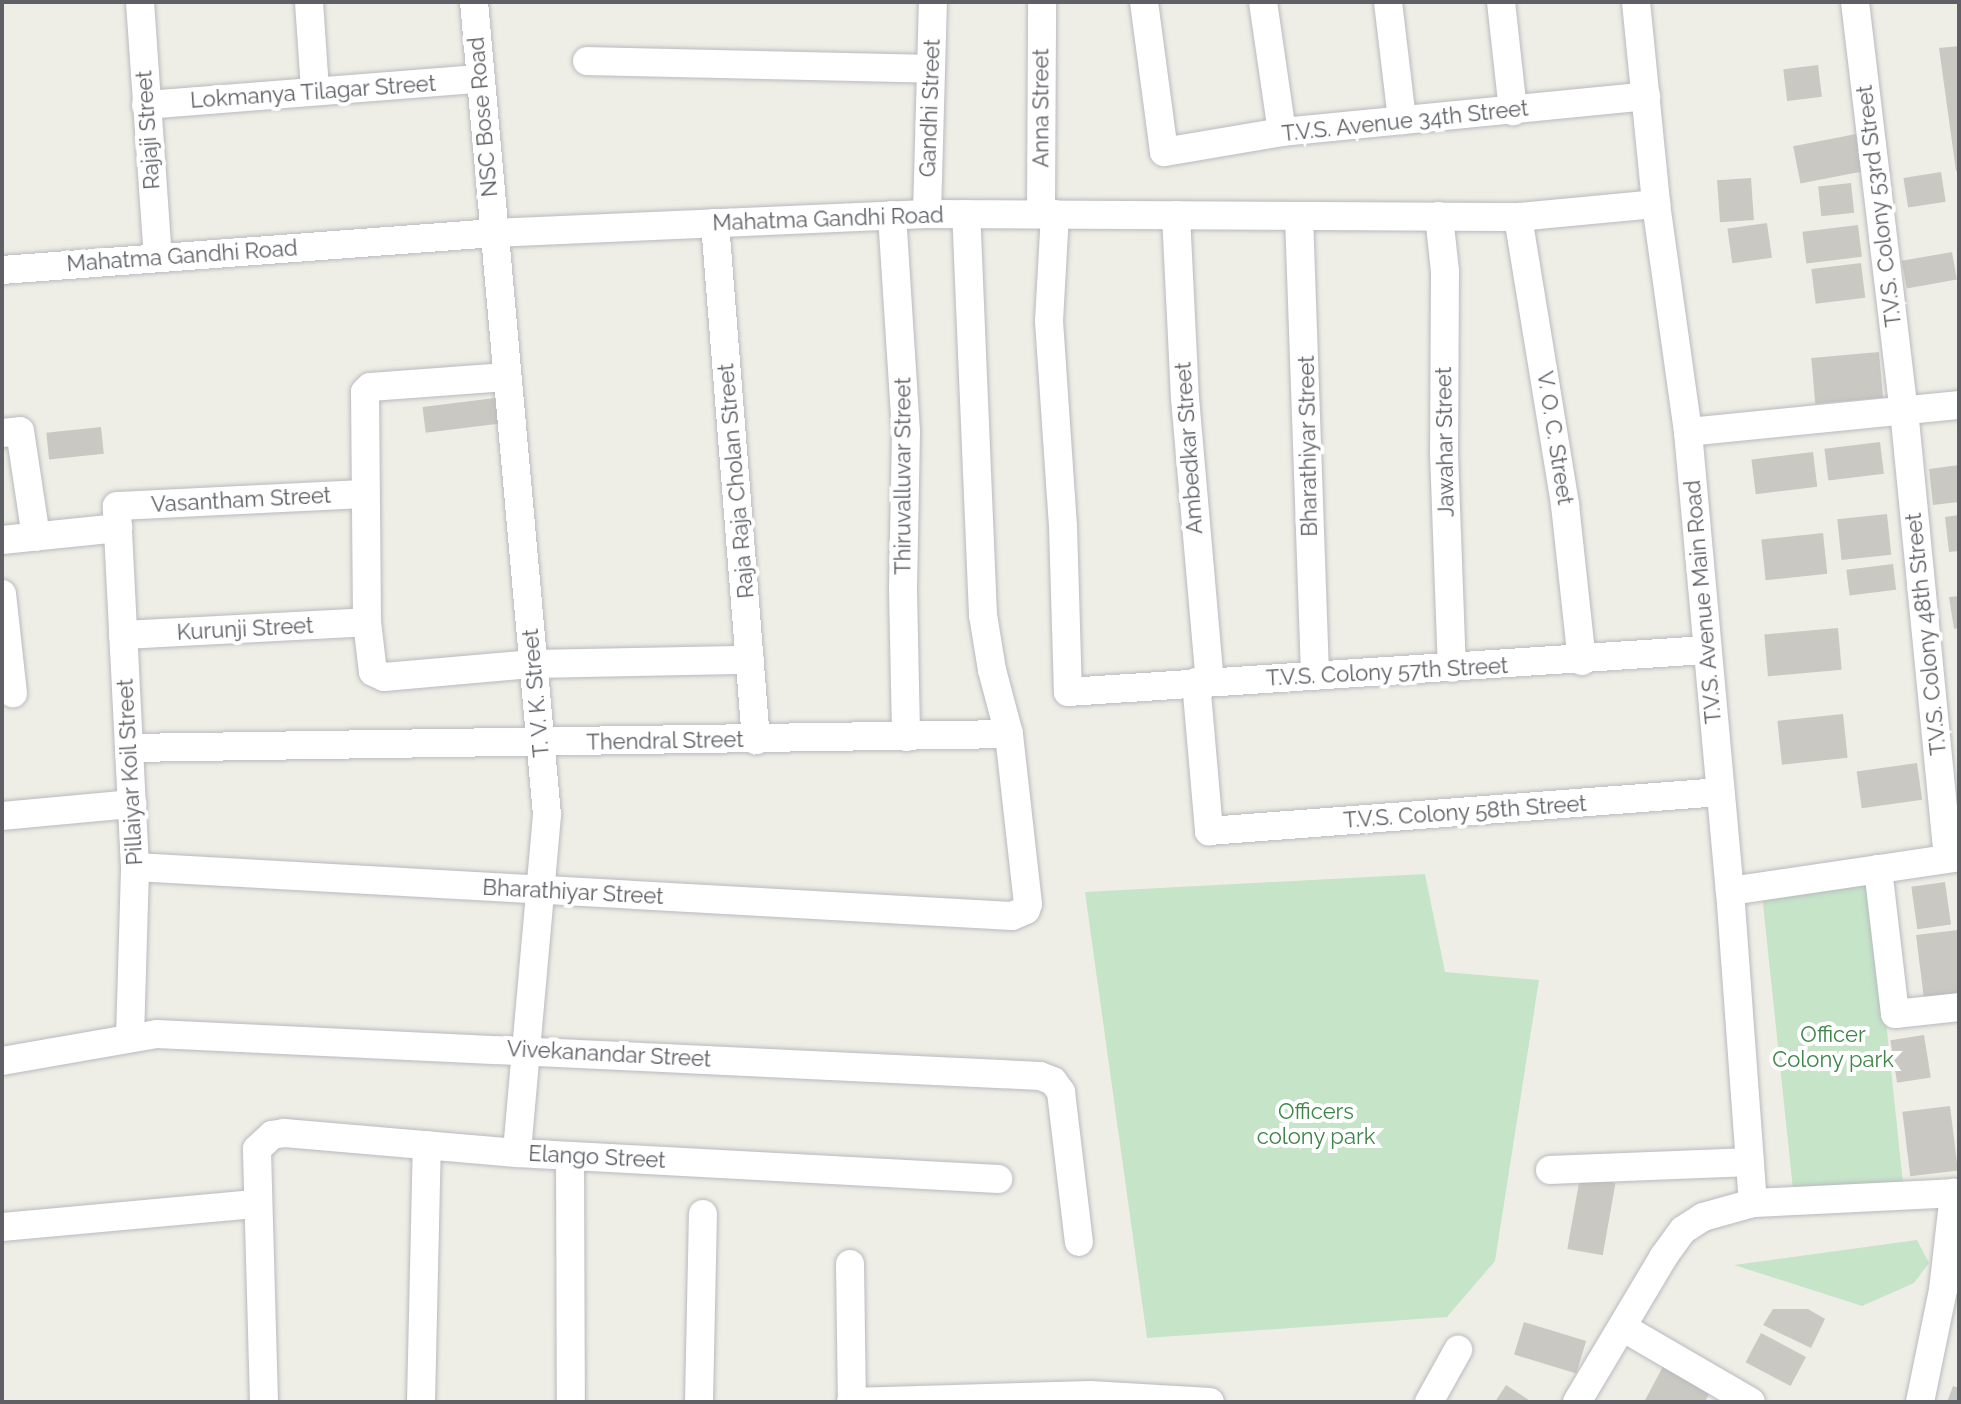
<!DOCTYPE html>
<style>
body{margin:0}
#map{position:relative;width:1961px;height:1404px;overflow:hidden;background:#efeee6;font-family:Raleway,sans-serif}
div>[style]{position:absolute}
.green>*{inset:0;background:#c5e4c8;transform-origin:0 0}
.building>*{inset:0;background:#cac8c2;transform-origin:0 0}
.roads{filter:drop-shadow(0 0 2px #b8babf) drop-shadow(0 0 2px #b8babf)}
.minor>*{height:28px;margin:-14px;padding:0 14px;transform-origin:14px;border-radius:14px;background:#fff}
span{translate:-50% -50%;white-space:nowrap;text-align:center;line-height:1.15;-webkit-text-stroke:8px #fff;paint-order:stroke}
.street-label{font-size:22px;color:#5e6065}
.park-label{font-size:22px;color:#3d8548}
.frame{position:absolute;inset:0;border:4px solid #5e6065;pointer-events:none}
</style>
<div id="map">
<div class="green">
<div style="clip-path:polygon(1425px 874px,1445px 972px,1539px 980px,1495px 1261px,1447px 1317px,1147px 1338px,1085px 892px)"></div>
<div style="left:1871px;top:879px;width:319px;height:110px;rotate:84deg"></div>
<div style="clip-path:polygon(1917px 1240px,1929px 1263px,1914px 1283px,1862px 1306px,1734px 1265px)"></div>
</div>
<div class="building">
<div style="clip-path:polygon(1959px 46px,1959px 170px,1956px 171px,1939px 48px)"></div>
<div style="left:1818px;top:65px;width:32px;height:35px;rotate:83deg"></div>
<div style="left:1856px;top:134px;width:38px;height:64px;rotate:79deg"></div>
<div style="left:1941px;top:172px;width:30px;height:38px;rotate:81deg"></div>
<div style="left:1751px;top:178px;width:42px;height:34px;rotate:86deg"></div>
<div style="left:1851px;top:183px;width:30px;height:33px;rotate:84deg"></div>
<div style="left:1767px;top:223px;width:35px;height:40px;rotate:82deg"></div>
<div style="left:1858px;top:225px;width:32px;height:56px;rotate:83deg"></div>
<div style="left:1952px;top:252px;width:28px;height:51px;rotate:80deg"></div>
<div style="left:1861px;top:263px;width:35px;height:50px;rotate:83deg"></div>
<div style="left:1879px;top:352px;width:46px;height:68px;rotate:85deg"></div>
<div style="left:495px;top:398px;width:26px;height:73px;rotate:83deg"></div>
<div style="left:101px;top:427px;width:27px;height:55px;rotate:84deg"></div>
<div style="left:1880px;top:442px;width:32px;height:56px;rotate:83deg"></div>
<div style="left:1813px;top:452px;width:35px;height:62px;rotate:83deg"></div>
<div style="clip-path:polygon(1959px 465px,1959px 502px,1933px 505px,1929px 469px)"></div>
<div style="left:1887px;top:514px;width:41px;height:50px;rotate:84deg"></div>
<div style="clip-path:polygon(1959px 515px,1959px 551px,1949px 552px,1945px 517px)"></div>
<div style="left:1823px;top:533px;width:41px;height:62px;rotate:84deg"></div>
<div style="left:1893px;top:564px;width:26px;height:47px;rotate:83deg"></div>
<div style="clip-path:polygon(1959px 596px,1959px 628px,1954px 629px,1949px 597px)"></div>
<div style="left:1838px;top:628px;width:42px;height:74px;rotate:85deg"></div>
<div style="left:1843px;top:714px;width:44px;height:66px;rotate:84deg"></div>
<div style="left:1917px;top:763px;width:37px;height:61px;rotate:82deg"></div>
<div style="left:1945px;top:882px;width:43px;height:34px;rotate:82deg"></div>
<div style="clip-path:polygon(1958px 930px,1959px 994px,1924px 999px,1916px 935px)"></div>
<div style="left:1924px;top:1035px;width:43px;height:34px;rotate:81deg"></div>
<div style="left:1950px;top:1106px;width:65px;height:48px;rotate:83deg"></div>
<div style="left:1580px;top:1177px;width:36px;height:73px;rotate:10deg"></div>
<div style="clip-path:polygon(1773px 1309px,1808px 1309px,1825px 1319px,1811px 1348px,1763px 1325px)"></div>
<div style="left:1524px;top:1322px;width:65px;height:34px;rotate:17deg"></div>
<div style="left:1761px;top:1333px;width:51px;height:33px;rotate:28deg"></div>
<div style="clip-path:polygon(1667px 1359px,1714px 1384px,1705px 1402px,1644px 1402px)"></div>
<div style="clip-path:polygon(1506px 1385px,1532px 1402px,1495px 1402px)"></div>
<div style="clip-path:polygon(1953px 1386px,1959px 1388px,1959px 1402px,1947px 1402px)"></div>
</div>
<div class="roads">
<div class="minor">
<div style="left:140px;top:2px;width:256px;rotate:86deg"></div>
<div style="left:309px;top:2px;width:88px;rotate:86.1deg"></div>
<div style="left:474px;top:2px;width:816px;rotate:84.87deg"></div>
<div style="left:547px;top:815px;width:339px;rotate:95.1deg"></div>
<div style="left:1144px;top:2px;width:151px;rotate:82.4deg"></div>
<div style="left:1164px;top:152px;width:120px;rotate:-9.6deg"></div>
<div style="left:1282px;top:132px;width:366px;rotate:-5.6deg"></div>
<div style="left:1263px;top:2px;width:131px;rotate:81.7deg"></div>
<div style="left:1388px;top:2px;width:119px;rotate:83.2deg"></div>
<div style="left:1501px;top:2px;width:110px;rotate:83.7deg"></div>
<div style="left:1636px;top:2px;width:203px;rotate:84.3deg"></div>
<div style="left:1656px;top:204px;width:230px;rotate:82deg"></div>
<div style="left:1688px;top:432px;width:461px;rotate:84.8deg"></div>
<div style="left:1730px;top:891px;width:313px;rotate:85.8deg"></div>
<div style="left:1855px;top:2px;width:411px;rotate:83.2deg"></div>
<div style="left:1904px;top:410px;width:449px;rotate:84.4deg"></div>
<div style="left:587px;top:61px;width:344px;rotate:1.3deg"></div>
<div style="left:146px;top:105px;width:335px;rotate:-4.5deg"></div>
<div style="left:927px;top:214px;width:212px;rotate:-88.4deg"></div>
<div style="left:1041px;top:214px;width:212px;rotate:-89.7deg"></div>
<div style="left:1055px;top:214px;width:107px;rotate:93.2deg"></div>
<div style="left:1049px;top:321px;width:205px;rotate:86.1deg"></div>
<div style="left:1063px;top:526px;width:166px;rotate:88.3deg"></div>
<div style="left:1068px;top:692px;width:639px;rotate:-3.77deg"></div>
<div style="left:892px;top:215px;width:217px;rotate:86.3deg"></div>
<div style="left:906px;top:432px;width:158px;rotate:91.1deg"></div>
<div style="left:903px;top:590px;width:147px;rotate:88.8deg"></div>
<div style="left:1176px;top:215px;width:183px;rotate:87.2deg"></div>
<div style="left:1185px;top:398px;width:284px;rotate:85deg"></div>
<div style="left:1299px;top:216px;width:460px;rotate:88deg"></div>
<div style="left:1439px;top:216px;width:55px;rotate:83.8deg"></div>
<div style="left:1445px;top:271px;width:182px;rotate:90.3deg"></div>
<div style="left:1444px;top:453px;width:215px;rotate:87.9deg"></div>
<div style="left:1518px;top:217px;width:292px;rotate:80.7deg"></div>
<div style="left:1565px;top:505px;width:157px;rotate:83.8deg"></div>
<div style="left:715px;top:223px;width:519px;rotate:85.47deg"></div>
<div style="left:2px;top:270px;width:492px;rotate:-4.3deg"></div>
<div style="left:493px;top:233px;width:434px;rotate:-2.5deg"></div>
<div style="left:927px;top:214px;width:591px;rotate:0.29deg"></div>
<div style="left:1518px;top:217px;width:139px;rotate:-5.4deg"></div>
<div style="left:506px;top:377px;width:136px;rotate:175.8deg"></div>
<div style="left:370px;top:387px;width:7px;rotate:135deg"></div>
<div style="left:365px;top:392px;width:230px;rotate:89.5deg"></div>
<div style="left:367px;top:622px;width:50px;rotate:83.2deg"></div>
<div style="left:373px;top:672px;width:12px;rotate:24deg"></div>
<div style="left:384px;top:677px;width:150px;rotate:-5deg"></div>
<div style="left:533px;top:664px;width:217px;rotate:-1.1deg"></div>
<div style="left:1688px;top:432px;width:272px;rotate:-5.7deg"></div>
<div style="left:2px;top:433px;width:18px;rotate:-6deg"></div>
<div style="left:20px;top:431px;width:107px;rotate:81.4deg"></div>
<div style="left:2px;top:540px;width:117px;rotate:-5.9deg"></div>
<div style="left:2px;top:594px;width:100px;rotate:83.7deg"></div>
<div style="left:123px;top:635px;width:244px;rotate:-3deg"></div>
<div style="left:1196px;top:682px;width:150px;rotate:85deg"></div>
<div style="left:1209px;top:831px;width:513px;rotate:-4.36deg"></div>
<div style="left:129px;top:748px;width:880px;rotate:-0.91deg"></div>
<div style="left:2px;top:816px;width:131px;rotate:-5.3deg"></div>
<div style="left:135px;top:867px;width:878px;rotate:3.2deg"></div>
<div style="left:1012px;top:916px;width:15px;rotate:-23deg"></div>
<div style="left:1026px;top:910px;width:6px;rotate:-72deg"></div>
<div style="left:1028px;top:904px;width:171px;rotate:-96.4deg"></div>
<div style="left:1009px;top:734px;width:66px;rotate:-104.9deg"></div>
<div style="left:992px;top:670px;width:56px;rotate:-99.3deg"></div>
<div style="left:983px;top:615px;width:401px;rotate:-92.4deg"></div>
<div style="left:1878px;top:869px;width:146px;rotate:83.3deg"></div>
<div style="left:1895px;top:1014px;width:64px;rotate:-6.2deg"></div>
<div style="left:1730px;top:891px;width:232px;rotate:-8.4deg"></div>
<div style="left:130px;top:1038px;width:171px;rotate:-88.3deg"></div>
<div style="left:135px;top:867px;width:361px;rotate:-92.9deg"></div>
<div style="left:117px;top:506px;width:248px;rotate:-2.8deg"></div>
<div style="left:2px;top:1061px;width:157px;rotate:-9.9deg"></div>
<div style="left:157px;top:1034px;width:884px;rotate:2.72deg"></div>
<div style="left:1040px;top:1076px;width:14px;rotate:21deg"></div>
<div style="left:1053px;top:1081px;width:14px;rotate:54deg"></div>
<div style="left:1061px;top:1092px;width:151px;rotate:83.2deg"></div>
<div style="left:570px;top:1156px;width:246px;rotate:89.8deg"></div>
<div style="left:1550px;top:1170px;width:200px;rotate:-2.3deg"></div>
<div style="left:2px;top:1227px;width:256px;rotate:-5.2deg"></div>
<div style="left:850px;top:1264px;width:138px;rotate:89.2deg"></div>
<div style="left:1622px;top:1327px;width:149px;rotate:30.2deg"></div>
<div style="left:264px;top:1402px;width:253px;rotate:-91.6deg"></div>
<div style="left:257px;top:1149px;width:21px;rotate:-43deg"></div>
<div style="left:272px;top:1135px;width:12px;rotate:-9deg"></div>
<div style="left:284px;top:1133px;width:234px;rotate:4.9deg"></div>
<div style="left:517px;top:1153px;width:482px;rotate:3.1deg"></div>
<div style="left:421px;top:1402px;width:257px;rotate:-88.7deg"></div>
<div style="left:699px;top:1402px;width:188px;rotate:-88.8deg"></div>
<div style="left:851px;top:1402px;width:239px;rotate:-1.7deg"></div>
<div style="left:1090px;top:1395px;width:120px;rotate:3.3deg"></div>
<div style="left:1429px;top:1402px;width:60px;rotate:-60.9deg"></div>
<div style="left:1577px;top:1402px;width:170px;rotate:-59.2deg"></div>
<div style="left:1664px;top:1256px;width:32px;rotate:-54deg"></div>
<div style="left:1683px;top:1230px;width:24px;rotate:-33deg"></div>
<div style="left:1703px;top:1217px;width:52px;rotate:-15.6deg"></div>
<div style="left:1753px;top:1203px;width:206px;rotate:-2.8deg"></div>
<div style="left:1920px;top:1402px;width:114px;rotate:-78.4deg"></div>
<div style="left:1943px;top:1290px;width:98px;rotate:-83.5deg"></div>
</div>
</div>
<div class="street-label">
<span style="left:313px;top:92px;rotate:-4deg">Lokmanya Tilagar Street</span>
<span style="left:930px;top:108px;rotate:-88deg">Gandhi Street</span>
<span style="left:1041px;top:108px;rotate:-90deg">Anna Street</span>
<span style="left:483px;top:117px;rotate:-95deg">NSC Bose Road</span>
<span style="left:1405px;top:121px;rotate:-6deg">T.V.S. Avenue 34th Street</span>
<span style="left:148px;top:130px;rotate:-94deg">Rajaji Street</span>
<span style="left:1879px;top:206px;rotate:-97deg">T.V.S. Colony 53rd Street</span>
<span style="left:828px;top:219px;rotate:-2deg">Mahatma Gandhi Road</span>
<span style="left:182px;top:256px;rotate:-4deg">Mahatma Gandhi Road</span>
<span style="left:1555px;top:438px;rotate:81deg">V. O. C. Street</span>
<span style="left:1445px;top:442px;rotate:-91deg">Jawahar Street</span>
<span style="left:1308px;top:446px;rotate:-91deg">Bharathiyar Street</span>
<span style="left:1189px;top:448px;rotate:-94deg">Ambedkar Street</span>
<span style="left:903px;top:476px;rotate:-90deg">Thiruvalluvar Street</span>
<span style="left:736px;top:481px;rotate:-95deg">Raja Raja Cholan Street</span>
<span style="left:241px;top:500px;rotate:-3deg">Vasantham Street</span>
<span style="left:1703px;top:602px;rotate:-95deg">T.V.S. Avenue Main Road</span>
<span style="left:245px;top:629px;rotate:-3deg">Kurunji Street</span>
<span style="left:1926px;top:634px;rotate:-96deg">T.V.S. Colony 48th Street</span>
<span style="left:1387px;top:672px;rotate:-3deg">T.V.S. Colony 57th Street</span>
<span style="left:536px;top:693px;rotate:-95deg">T. V. K. Street</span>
<span style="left:665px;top:741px;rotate:-1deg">Thendral Street</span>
<span style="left:130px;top:772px;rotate:-93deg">Pillaiyar Koil Street</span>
<span style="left:1465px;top:812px;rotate:-4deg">T.V.S. Colony 58th Street</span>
<span style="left:573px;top:892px;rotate:3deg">Bharathiyar Street</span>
<span style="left:609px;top:1054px;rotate:3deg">Vivekanandar Street</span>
<span style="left:597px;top:1157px;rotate:3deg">Elango Street</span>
</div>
<div class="park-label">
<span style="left:1833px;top:1047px">Officer<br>Colony park</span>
<span style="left:1316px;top:1124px">Officers<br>colony park</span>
</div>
<div class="frame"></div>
</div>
